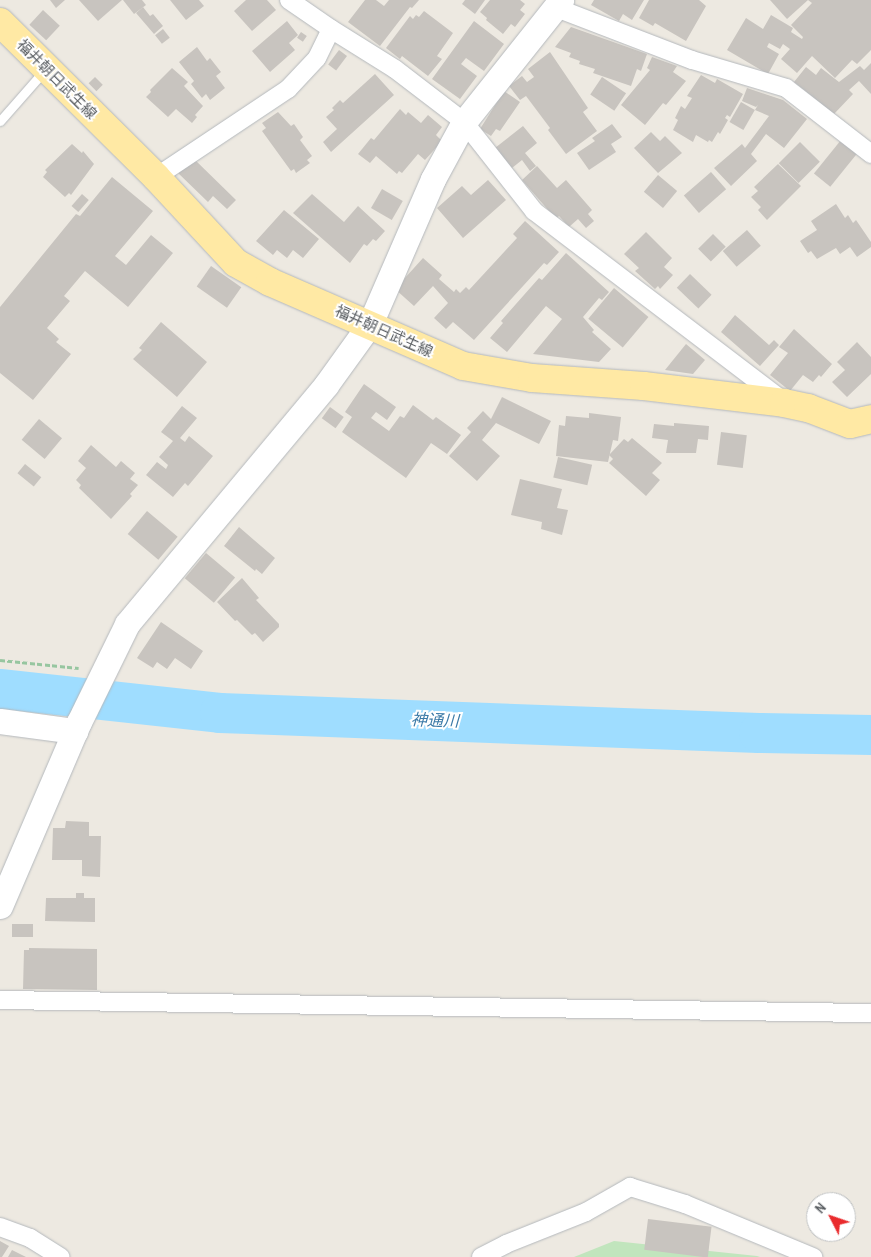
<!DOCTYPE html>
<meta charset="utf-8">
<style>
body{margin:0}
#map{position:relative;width:871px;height:1257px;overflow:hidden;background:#ede9e1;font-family:"Archivo Narrow","Noto Sans JP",sans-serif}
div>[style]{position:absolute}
.green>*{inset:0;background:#c1e5bd}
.river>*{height:40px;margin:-20px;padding:0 20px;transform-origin:20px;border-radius:20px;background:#9fddff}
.building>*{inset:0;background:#c8c4bf;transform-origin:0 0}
.path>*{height:3px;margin-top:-1.5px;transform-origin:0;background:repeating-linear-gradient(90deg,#97c6a0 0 5px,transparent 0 7.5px)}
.roads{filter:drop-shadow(0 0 1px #b4b8bc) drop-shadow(0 0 1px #b4b8bc)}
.lane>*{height:9px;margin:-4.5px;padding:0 4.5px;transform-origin:4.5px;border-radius:4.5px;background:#fff}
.street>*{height:18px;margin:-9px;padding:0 9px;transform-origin:9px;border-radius:9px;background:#fff}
.secondary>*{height:25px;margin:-12.5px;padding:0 12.5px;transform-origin:12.5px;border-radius:12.5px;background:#fff}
.primary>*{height:28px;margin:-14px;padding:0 14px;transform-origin:14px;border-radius:14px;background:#ffe9a4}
span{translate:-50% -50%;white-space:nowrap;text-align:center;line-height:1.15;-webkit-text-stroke:4px #fff;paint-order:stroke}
.street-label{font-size:15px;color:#5a5e62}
.water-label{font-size:16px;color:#3b7aa7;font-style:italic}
.north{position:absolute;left:806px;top:1192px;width:50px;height:50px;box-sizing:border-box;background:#fff;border:1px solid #bdbfc0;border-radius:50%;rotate:311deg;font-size:14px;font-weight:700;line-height:20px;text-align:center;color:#5a5e62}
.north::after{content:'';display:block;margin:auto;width:18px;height:22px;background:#e92b2d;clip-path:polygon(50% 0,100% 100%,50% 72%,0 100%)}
</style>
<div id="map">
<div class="green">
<div style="clip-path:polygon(614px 1241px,757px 1256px,760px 1257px,574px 1257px)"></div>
</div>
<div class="river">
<div style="left:0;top:689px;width:221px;rotate:6.2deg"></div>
<div style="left:220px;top:713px;width:539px;rotate:2.13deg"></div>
<div style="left:759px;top:733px;width:112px;rotate:1deg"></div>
</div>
<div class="building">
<div style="clip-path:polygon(50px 0,65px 0,56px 8px)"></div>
<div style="clip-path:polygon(79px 0,122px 0,98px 21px)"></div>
<div style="clip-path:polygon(123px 0,142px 0,146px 5px,134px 14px)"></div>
<div style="clip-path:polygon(170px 0,199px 0,204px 6px,186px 20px)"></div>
<div style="clip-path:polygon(246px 0,267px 0,276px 10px,252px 31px,234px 11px)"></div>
<div style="clip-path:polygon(365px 0,376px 0,384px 6px,389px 0,419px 0,412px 8px,410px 7px,380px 46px,348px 22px)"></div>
<div style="clip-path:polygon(465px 0,485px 0,475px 14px,462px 4px)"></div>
<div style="clip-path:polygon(490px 0,520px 0,525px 4px,520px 10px,525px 14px,515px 27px,511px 24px,503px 34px,486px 20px,487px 18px,480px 12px)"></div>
<div style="clip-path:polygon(594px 0,644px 0,632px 20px,623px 14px,619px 21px,591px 5px)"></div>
<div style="clip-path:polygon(649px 0,699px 0,706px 6px,686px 41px,655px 23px,653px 26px,639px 18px)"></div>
<div style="clip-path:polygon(770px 0,808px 0,787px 19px)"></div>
<div style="clip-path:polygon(808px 0,871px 0,871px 50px,857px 64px,852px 60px,835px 78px,812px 56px,797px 73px,781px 59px,790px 49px,783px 44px,780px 49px,769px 43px,767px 47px,779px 54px,768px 74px,727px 50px,746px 18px,763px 29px,771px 15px,793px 28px,791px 32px,802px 39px,803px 37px,791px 25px,812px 3px)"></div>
<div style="clip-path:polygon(143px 7px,150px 16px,153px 14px,163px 26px,154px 34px,136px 13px)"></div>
<div style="left:43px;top:10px;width:23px;height:20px;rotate:43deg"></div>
<div style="clip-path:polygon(424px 11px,453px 33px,437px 56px,442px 59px,428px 76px,402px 56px,400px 59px,386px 48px,410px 16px,413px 19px,416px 15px,419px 17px)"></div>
<div style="clip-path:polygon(287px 21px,298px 35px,289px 43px,295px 50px,270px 72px,252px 51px)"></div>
<div style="clip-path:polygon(474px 21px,504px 44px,484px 71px,466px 58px,461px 64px,477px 76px,460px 99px,432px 79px)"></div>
<div style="clip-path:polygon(571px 27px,647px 54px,641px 71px,637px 69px,631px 86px,593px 73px,595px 69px,579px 64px,580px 61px,569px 57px,571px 53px,555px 47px)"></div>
<div style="left:163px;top:29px;width:11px;height:10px;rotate:52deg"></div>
<div style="left:301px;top:32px;width:7px;height:7px;rotate:34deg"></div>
<div style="clip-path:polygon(197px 47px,207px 61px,210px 58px,221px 72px,216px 76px,225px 88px,210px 100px,206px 94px,202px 98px,191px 84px,194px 81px,179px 62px)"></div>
<div style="left:339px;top:50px;width:10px;height:18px;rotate:37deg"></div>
<div style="clip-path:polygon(550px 52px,588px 108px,583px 112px,597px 131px,566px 154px,548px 130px,550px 128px,526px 96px,520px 100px,509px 86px,522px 76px,527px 82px,534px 77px,528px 69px)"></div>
<div style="clip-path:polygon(652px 57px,677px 66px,673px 72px,686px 81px,666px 105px,663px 103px,645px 125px,621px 105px,650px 70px,647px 68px)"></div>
<div style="clip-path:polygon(871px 63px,871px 94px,859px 81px,849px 90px,853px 94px,834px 114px,794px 82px,806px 67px,816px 75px,821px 68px,839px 82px,860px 66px,864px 70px)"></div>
<div style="clip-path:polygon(172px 68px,188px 82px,184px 86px,203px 106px,195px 115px,197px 117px,192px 123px,176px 109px,168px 117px,146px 97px,151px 92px,150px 90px)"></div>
<div style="clip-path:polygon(375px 74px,394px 95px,331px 152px,323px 142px,337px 129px,326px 117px,334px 110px,332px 108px,340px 100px,343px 103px)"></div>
<div style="clip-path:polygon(701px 75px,715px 83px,717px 79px,743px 94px,730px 117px,727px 115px,725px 118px,728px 120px,720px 134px,718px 132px,712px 142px,709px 140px,708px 142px,696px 135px,693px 142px,673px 130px,678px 120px,675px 118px,681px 106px,685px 109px,692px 98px,687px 96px)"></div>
<div style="left:95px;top:77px;width:11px;height:9px;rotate:45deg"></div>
<div style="left:602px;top:77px;width:29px;height:21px;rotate:34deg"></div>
<div style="clip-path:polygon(747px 88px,783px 100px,807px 119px,784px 148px,766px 134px,751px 154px,757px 161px,731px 186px,714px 168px,742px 144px,745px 148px,769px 116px,755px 110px,758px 105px,756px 107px,742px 101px)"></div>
<div style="clip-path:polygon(504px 91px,520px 102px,500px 131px,496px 129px,491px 136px,480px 129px)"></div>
<div style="left:741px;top:102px;width:16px;height:23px;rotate:30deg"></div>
<div style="clip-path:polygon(400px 109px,406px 115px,408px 112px,421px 123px,428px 115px,442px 127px,436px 135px,442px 141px,425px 160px,418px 154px,402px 173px,399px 171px,397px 174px,376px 156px,370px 163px,358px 154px,371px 138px,374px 140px)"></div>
<div style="clip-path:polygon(278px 112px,291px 126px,294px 124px,303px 137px,300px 140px,312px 156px,307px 160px,310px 163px,296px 173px,294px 169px,291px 171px,262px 131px,266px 128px,262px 123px)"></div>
<div style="clip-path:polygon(612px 124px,622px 137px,611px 144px,616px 152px,589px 170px,577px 153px,595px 141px,592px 138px)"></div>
<div style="clip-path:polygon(523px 126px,537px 143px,525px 153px,536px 166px,530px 171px,522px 160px,512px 168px,495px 148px)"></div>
<div style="clip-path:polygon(651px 132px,660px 141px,665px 136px,682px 153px,658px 173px,634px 148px)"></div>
<div style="left:841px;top:140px;width:21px;height:43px;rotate:39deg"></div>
<div style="left:800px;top:142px;width:28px;height:30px;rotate:45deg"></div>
<div style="clip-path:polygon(72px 144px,82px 153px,83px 151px,94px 164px,71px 195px,69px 193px,65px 197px,43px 177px,47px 172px,45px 170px)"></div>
<div style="clip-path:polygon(192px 157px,236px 200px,227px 209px,213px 196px,208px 202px,177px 172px)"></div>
<div style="clip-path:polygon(778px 164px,801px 186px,767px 220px,758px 210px,761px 207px,751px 197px,758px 191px,754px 187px)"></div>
<div style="clip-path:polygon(537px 166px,557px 188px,566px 180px,592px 210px,588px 214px,594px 221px,586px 228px,578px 219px,569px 227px,559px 216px,556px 219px,522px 180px)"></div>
<div style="left:711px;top:172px;width:23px;height:36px;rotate:49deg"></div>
<div style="left:658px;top:175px;width:25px;height:22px;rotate:40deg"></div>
<div style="clip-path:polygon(112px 177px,153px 211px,115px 256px,126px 265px,151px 235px,173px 253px,128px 307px,85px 271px,64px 296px,70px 301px,47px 328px,59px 339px,56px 342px,71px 354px,33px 400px,0 373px,0 307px,76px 214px,80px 216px)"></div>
<div style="clip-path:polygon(488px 180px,506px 200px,463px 238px,437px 208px,462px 186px,471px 195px)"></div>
<div style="left:382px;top:189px;width:24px;height:22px;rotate:30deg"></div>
<div style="left:82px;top:194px;width:9px;height:16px;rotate:41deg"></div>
<div style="clip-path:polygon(312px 194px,344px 222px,358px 206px,385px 231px,376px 241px,373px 239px,367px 246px,364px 244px,350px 263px,293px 213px)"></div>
<div style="clip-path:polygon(836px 204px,845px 218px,848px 215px,853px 223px,856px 220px,871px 242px,871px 247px,857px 257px,850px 247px,840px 254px,836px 248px,817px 259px,811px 251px,808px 253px,800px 241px,817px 230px,811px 221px)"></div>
<div style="clip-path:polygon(284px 210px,319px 239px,303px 258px,293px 250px,287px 258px,277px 250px,273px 255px,256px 241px)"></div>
<div style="clip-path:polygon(525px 221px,559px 252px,547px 265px,544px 263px,474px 340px,453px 322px,446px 329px,434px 318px,448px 303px,433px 286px,414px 306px,395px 289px,423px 258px,442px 275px,439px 279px,454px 292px,456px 289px,460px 293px,466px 287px,469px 290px,517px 238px,513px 234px)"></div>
<div style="left:747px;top:230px;width:21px;height:32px;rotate:49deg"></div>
<div style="clip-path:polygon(646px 232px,672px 258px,664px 267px,673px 275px,660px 289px,658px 286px,655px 289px,635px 271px,639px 268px,624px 254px)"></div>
<div style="left:713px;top:234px;width:18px;height:21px;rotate:45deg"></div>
<div style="clip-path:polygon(566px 253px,609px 292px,602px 300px,599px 298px,583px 317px,594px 330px,592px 332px,611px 349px,599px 362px,533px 354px,562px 319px,546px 306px,507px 352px,490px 338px,503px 323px,501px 321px,539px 278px,542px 280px)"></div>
<div style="left:211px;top:266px;width:37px;height:25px;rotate:35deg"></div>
<div style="left:690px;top:274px;width:30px;height:19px;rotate:44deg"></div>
<div style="left:614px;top:288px;width:45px;height:40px;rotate:40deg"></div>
<div style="clip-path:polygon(735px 315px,769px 345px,774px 340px,779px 345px,760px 366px,721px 332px)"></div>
<div style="clip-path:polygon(161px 322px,207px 362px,177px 397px,133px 359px,142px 350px,139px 348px)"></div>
<div style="clip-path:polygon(794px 329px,832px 364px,821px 377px,819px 375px,813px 382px,803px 375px,790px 391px,770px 375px,788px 353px,779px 347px)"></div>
<div style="clip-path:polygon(857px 342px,871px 357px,871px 374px,847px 397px,832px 382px,845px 370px,837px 362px)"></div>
<div style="clip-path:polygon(686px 344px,705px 360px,693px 374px,665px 370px)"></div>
<div style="clip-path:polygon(364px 384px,396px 407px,387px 420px,376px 412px,371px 418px,389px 431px,400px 416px,404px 418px,413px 405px,433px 420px,436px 417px,461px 435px,447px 454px,431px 443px,406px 478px,342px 432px,352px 417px,345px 412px)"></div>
<div style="clip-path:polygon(502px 397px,551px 421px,539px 444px,496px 423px,482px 440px,500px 456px,477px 481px,449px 456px,471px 432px,467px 428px,483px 411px,491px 419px)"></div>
<div style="clip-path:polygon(182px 406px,197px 418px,180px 438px,185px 442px,189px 436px,213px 456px,188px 486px,185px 483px,173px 497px,146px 475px,157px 462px,166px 469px,168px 465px,159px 457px,173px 441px,161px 432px)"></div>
<div style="left:330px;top:407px;width:17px;height:14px;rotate:36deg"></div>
<div style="clip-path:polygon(589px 413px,621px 417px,618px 441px,613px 440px,608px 462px,556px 456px,559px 425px,565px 426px,566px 416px,589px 418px)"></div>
<div style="left:39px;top:419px;width:30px;height:27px;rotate:40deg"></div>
<div style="clip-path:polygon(674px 423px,709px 426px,708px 440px,698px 439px,696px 453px,666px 453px,668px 440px,652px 438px,654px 424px,674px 426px)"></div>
<div style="left:721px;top:432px;width:26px;height:33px;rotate:7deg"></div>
<div style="clip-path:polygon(632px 438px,662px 463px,652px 473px,660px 480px,646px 496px,609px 463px,613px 459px,609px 455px,624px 439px,628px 442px)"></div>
<div style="clip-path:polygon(91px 445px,116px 467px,121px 461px,135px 473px,130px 479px,138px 485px,130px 494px,132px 496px,111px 519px,79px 488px,81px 485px,76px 480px,86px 468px,78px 461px)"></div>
<div style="left:558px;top:457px;width:35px;height:21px;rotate:13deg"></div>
<div style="left:25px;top:464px;width:21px;height:12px;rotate:39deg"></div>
<div style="clip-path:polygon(520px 479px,562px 489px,557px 508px,568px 510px,562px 535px,541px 529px,542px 522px,511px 515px)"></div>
<div style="left:147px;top:511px;width:40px;height:30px;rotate:40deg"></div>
<div style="clip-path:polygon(239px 527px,275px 558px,262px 574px,256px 569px,255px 571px,224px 546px)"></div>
<div style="left:206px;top:553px;width:38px;height:33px;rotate:40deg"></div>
<div style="clip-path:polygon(242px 578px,259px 598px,256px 600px,279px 624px,279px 627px,263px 642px,255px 633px,252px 635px,237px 620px,235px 621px,217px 602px)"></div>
<div style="clip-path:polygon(161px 622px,203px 651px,191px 669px,175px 658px,167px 669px,157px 662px,153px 668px,137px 658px)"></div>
<div style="clip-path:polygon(66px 821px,89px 822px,89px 836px,101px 836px,100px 877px,82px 876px,82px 860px,52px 860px,53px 828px,65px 828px)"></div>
<div style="clip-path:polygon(76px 893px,84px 893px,84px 898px,95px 898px,95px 922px,45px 921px,46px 898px,76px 898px)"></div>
<div style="left:12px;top:924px;width:21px;height:13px"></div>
<div style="clip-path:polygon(29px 948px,97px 949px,97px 990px,23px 989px,24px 950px,29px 950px)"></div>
<div style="left:648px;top:1219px;width:64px;height:31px;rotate:7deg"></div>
<div style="clip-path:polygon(0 1241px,9px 1246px,2px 1257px,0 1257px)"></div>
<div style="clip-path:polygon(12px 1250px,26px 1257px,8px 1257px)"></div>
</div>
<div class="path">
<div style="left:0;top:660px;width:79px;rotate:5.8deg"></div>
</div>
<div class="roads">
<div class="lane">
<div style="left:0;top:121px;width:67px;rotate:-48.7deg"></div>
</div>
<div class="street">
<div style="left:289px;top:0;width:51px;rotate:34.6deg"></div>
<div style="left:331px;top:29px;width:75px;rotate:32deg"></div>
<div style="left:395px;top:69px;width:87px;rotate:37.5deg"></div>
<div style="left:464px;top:122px;width:113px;rotate:51.8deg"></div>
<div style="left:534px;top:211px;width:313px;rotate:37.3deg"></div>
<div style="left:554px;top:7px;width:148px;rotate:21deg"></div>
<div style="left:692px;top:60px;width:98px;rotate:16.6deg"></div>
<div style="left:786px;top:88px;width:108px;rotate:37.8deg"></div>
<div style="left:156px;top:177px;width:159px;rotate:-33.7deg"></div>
<div style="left:288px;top:89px;width:42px;rotate:-46.9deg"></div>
<div style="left:317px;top:58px;width:32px;rotate:-64deg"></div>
<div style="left:0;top:1000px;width:871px;rotate:0.86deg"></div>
<div style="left:0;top:1227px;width:32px;rotate:20deg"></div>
<div style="left:30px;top:1238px;width:36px;rotate:32deg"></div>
<div style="left:481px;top:1257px;width:28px;rotate:-27deg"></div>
<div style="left:506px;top:1244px;width:86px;rotate:-21.8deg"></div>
<div style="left:586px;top:1212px;width:51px;rotate:-29.6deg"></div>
<div style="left:630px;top:1187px;width:58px;rotate:17.2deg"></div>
<div style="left:685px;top:1204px;width:139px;rotate:22.5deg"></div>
</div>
<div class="secondary">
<div style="left:0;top:721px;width:76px;rotate:7.6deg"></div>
<div style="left:0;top:906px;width:200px;rotate:-66.8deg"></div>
<div style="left:79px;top:722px;width:109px;rotate:-63.9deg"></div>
<div style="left:127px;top:624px;width:311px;rotate:-50.2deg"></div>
<div style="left:326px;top:385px;width:75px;rotate:-54.2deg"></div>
<div style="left:370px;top:324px;width:158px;rotate:-66.5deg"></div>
<div style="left:433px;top:179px;width:65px;rotate:-61.5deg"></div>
<div style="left:464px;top:122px;width:156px;rotate:-51.5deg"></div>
</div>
<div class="primary">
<div style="left:0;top:22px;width:220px;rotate:44.8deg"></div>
<div style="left:156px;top:177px;width:117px;rotate:47.1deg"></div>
<div style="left:236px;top:263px;width:39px;rotate:29deg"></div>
<div style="left:270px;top:282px;width:210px;rotate:23.5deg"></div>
<div style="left:463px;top:366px;width:70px;rotate:9.9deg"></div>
<div style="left:532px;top:378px;width:112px;rotate:4.1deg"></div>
<div style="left:644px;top:386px;width:141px;rotate:6.9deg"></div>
<div style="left:784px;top:403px;width:25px;rotate:12deg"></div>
<div style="left:808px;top:408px;width:45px;rotate:20.9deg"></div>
<div style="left:850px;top:424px;width:22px;rotate:-13deg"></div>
</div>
</div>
<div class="street-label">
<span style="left:57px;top:79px;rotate:45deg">福井朝日武生線</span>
<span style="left:384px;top:331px;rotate:24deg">福井朝日武生線</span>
</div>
<div class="water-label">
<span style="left:435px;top:720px;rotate:2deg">神通川</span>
</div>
<div class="north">N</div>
</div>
